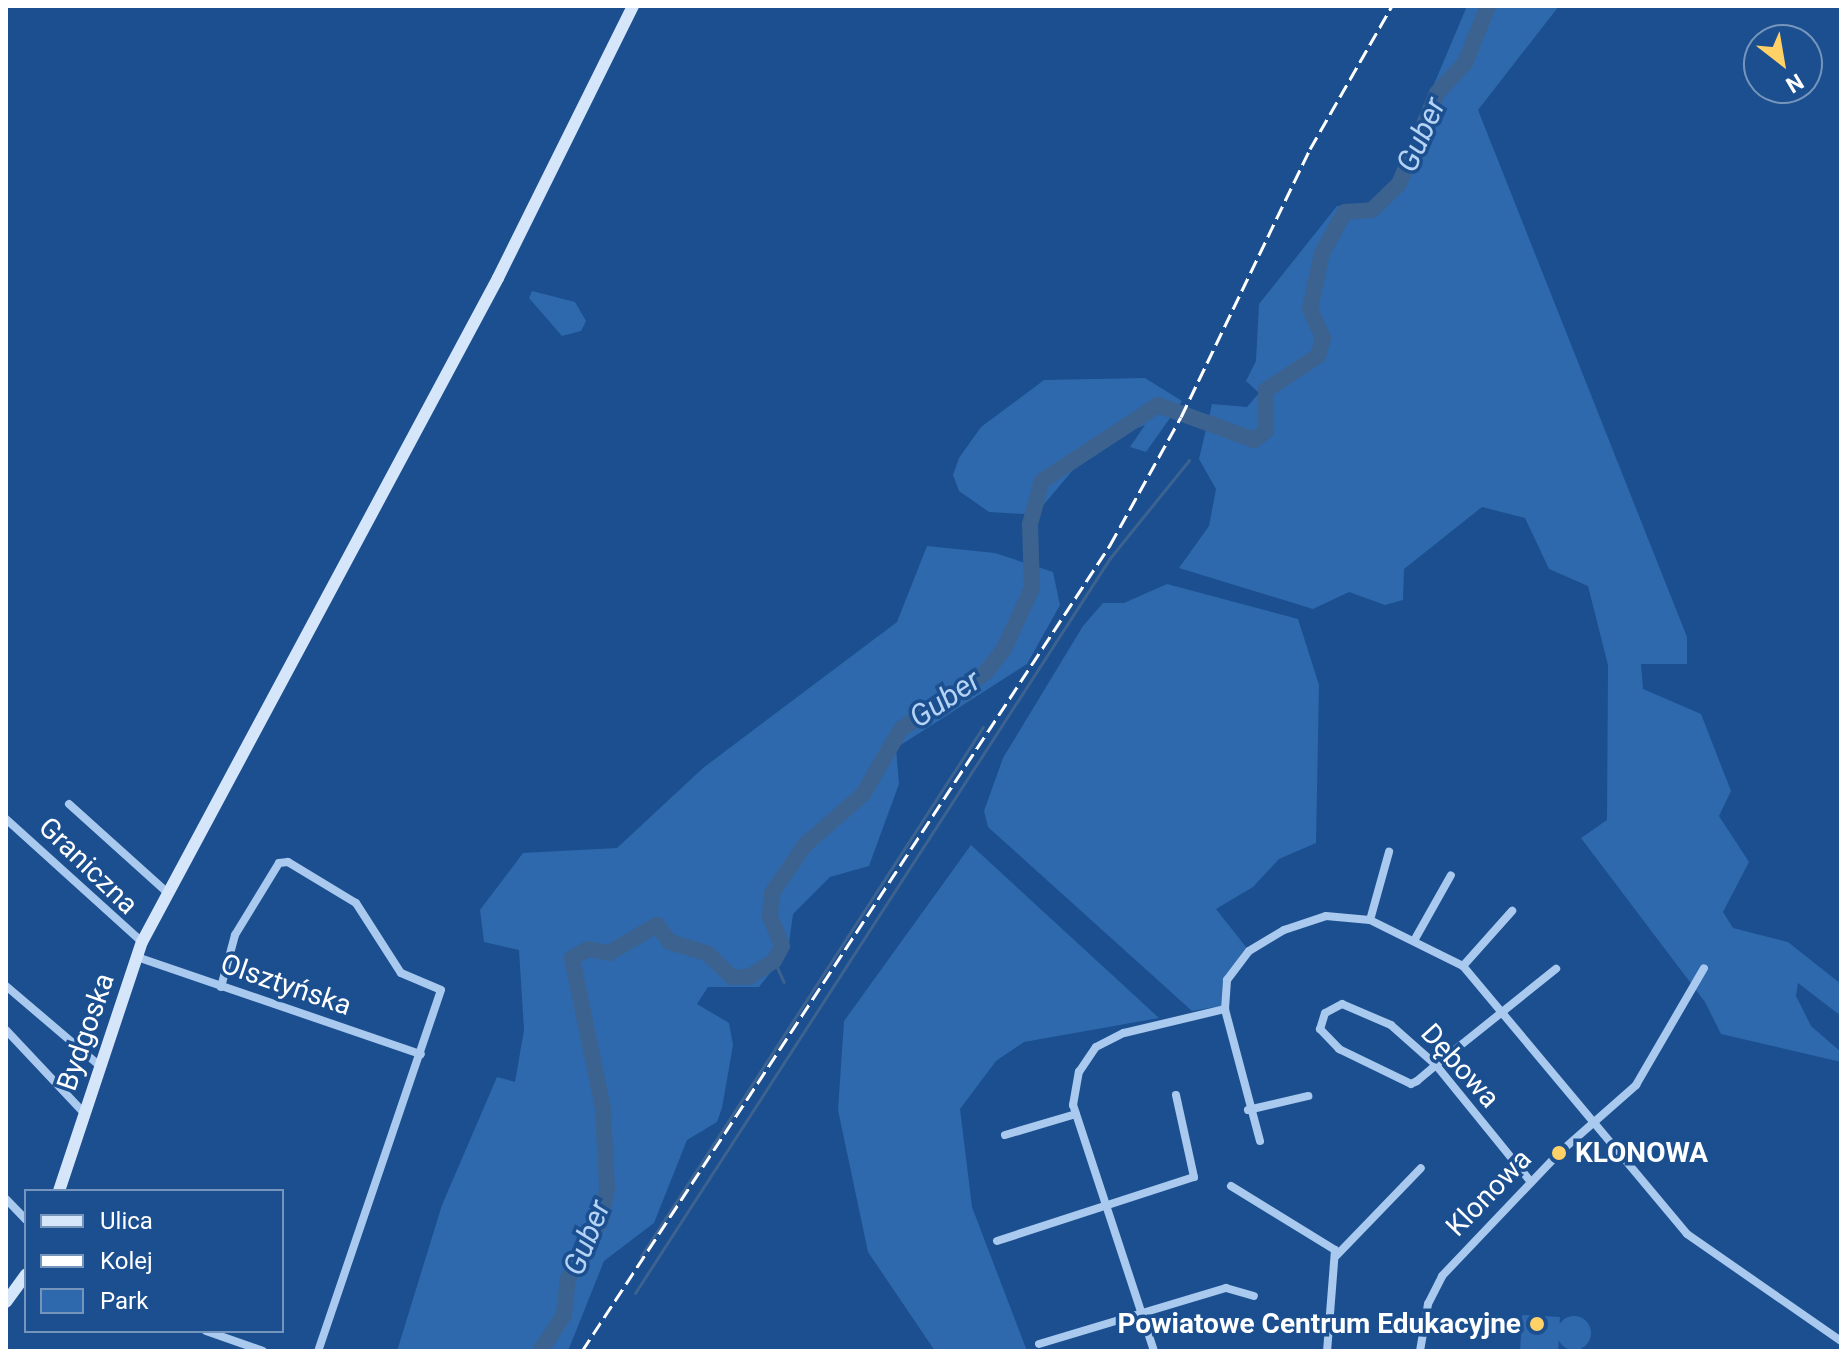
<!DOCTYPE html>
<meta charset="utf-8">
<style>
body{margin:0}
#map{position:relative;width:1847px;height:1357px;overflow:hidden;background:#1b4f8f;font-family:Roboto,sans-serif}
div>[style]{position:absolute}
.green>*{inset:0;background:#2e69ad;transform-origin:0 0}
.round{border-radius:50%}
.stream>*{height:3px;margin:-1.5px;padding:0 1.5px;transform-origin:1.5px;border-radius:1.5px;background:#3c6290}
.river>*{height:16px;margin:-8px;padding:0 8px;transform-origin:8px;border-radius:8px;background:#3c6290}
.street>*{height:8px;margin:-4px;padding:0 4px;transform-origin:4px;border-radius:4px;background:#a9c9ee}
.secondary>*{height:12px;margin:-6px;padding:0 6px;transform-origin:6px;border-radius:6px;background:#d6e6fa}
.rail>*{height:3px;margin-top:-1.5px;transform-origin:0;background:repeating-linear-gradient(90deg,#fff 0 14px,transparent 0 20px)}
.dots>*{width:22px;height:22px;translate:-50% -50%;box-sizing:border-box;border:4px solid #1b4f8f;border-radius:50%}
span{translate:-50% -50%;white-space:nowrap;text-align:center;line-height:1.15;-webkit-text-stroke:7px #1b4f8f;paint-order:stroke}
.street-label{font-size:28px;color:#fff}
.poi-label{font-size:28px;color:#fff;font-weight:700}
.left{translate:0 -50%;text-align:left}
.right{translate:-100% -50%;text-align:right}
.water-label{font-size:30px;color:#b5d3f5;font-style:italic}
.frame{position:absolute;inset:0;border:8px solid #fff;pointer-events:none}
.legend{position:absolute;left:24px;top:1189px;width:260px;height:144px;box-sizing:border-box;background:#1b4f8f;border:2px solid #7695bc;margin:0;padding:10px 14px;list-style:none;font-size:24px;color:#fff}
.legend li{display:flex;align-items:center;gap:16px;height:40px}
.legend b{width:40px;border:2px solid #7695bc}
.north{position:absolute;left:1743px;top:24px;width:80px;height:80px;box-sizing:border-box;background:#1b4f8f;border:2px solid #7695bc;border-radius:50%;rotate:149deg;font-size:22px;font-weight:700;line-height:32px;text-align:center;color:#fff}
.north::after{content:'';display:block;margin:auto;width:28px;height:36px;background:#ffd166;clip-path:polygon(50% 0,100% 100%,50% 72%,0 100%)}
</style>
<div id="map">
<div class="green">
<div style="clip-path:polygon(1467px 6px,1559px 6px,1478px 110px,1687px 637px,1687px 664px,1641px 664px,1643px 689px,1701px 714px,1731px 791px,1719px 816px,1749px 862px,1723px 912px,1733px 928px,1788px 942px,1841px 984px,1841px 1016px,1798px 983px,1796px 996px,1811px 1026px,1841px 1052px,1841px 1062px,1721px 1034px,1705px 1002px,1581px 838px,1607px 820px,1608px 665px,1588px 586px,1549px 569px,1525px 518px,1482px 507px,1404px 569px,1403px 600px,1385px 605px,1349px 592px,1313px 609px,1179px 568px,1209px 526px,1216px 489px,1199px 459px,1212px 404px,1247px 407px,1259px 393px,1246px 381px,1256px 361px,1259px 304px,1337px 206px,1372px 204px,1388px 193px)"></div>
<div style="clip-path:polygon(532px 291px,575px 302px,586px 321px,581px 331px,562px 336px,529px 298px)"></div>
<div style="clip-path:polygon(1145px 378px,1182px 401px,1146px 452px,1130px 447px,1145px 425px,1094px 445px,1040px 509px,1023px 514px,989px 512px,959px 491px,953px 475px,959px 458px,981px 427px,1044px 380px)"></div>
<div style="clip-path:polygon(927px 546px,995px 553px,1053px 572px,1060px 605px,1027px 664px,896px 748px,899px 784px,869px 866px,830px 877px,793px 914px,788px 950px,759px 987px,708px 987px,697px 1004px,729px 1023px,733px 1045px,722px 1108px,717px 1122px,687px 1140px,654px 1223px,604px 1261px,568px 1351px,397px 1351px,442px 1205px,497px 1077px,515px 1082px,524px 1030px,519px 950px,484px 942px,480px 910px,523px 853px,617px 848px,703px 768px,897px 622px)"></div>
<div style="clip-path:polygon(1167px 584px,1298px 619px,1319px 685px,1316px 843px,1279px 859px,1253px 887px,1216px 909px,1246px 947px,1223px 980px,1221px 1006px,1192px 1011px,988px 827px,984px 811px,1003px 758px,1083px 626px,1103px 603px,1124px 603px)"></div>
<div style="clip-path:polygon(971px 845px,1159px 1018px,1024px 1042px,996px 1061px,960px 1109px,972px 1207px,1027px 1351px,935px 1351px,868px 1252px,838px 1110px,844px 1021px)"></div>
<div style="left:1522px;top:1315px;width:38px;height:36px;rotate:3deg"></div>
<div class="round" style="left:1557px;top:1316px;width:34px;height:34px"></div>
</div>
<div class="stream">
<div style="left:961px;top:685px;width:16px;rotate:60deg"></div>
<div style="left:774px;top:961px;width:23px;rotate:65deg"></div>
<div style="left:641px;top:1256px;width:630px;rotate:-57.12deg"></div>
<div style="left:635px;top:1293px;width:875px;rotate:-57.13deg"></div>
<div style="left:1110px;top:558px;width:126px;rotate:-51.1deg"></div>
</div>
<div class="river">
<div style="left:540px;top:1351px;width:43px;rotate:-56.3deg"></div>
<div style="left:564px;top:1315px;width:36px;rotate:-84deg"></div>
<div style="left:568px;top:1279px;width:68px;rotate:-60.8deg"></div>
<div style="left:601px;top:1220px;width:33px;rotate:-79deg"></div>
<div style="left:607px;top:1188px;width:80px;rotate:-92.9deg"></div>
<div style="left:603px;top:1108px;width:153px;rotate:-101.7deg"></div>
<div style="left:572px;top:958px;width:18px;rotate:-29deg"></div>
<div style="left:588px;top:949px;width:21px;rotate:11deg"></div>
<div style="left:609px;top:953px;width:56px;rotate:-30.3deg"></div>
<div style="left:657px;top:925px;width:21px;rotate:53deg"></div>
<div style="left:670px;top:942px;width:39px;rotate:17deg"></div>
<div style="left:707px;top:953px;width:35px;rotate:44deg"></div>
<div style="left:732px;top:977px;width:17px"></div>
<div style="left:749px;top:977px;width:30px;rotate:-33deg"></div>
<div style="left:774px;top:961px;width:17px;rotate:-62deg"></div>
<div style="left:782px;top:946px;width:32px;rotate:-112deg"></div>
<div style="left:770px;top:916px;width:23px;rotate:-85deg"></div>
<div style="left:772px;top:893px;width:58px;rotate:-55.5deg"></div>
<div style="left:805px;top:845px;width:77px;rotate:-41.3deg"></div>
<div style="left:863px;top:794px;width:75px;rotate:-59.7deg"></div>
<div style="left:901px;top:729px;width:102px;rotate:-33.8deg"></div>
<div style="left:986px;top:672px;width:29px;rotate:-52deg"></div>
<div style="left:1004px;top:649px;width:67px;rotate:-65.3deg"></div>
<div style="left:1032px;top:588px;width:64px;rotate:-91.8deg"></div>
<div style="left:1030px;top:524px;width:45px;rotate:-74.4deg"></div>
<div style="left:1042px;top:481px;width:139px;rotate:-33.2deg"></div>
<div style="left:1158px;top:405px;width:102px;rotate:20deg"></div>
<div style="left:1254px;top:440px;width:15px;rotate:-37deg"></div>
<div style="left:1266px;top:431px;width:41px;rotate:-90deg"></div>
<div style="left:1266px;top:390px;width:62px;rotate:-33.2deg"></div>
<div style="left:1318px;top:356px;width:19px;rotate:-74deg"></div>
<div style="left:1323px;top:338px;width:32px;rotate:-114deg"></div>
<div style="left:1310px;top:309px;width:57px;rotate:-77.9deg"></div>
<div style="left:1322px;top:253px;width:47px;rotate:-60.7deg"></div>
<div style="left:1345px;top:212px;width:27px;rotate:-4deg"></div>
<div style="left:1372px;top:210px;width:37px;rotate:-44deg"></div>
<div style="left:1399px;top:184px;width:99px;rotate:-67.3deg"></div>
<div style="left:1437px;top:93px;width:41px;rotate:-47deg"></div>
<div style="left:1465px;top:63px;width:61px;rotate:-68deg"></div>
</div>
<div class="street">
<div style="left:69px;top:804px;width:133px;rotate:42deg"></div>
<div style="left:6px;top:819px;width:183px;rotate:42.1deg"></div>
<div style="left:1370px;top:920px;width:71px;rotate:-74.4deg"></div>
<div style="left:1415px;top:939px;width:73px;rotate:-60.6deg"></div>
<div style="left:137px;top:957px;width:300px;rotate:18.9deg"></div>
<div style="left:1463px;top:966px;width:74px;rotate:-48.3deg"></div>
<div style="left:6px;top:986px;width:123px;rotate:40.4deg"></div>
<div style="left:221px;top:987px;width:54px;rotate:-74.9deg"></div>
<div style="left:235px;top:935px;width:84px;rotate:-58.6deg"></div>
<div style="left:279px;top:863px;width:9px;rotate:-6deg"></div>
<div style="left:288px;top:862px;width:79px;rotate:31.1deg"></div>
<div style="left:356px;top:903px;width:83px;rotate:57.3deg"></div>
<div style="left:401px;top:973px;width:43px;rotate:23deg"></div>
<div style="left:441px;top:990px;width:381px;rotate:108.8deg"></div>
<div style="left:6px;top:1030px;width:114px;rotate:46.8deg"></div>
<div style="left:1248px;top:1110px;width:62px;rotate:-13.1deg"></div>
<div style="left:1005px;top:1135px;width:74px;rotate:-16.5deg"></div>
<div style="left:1260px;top:1141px;width:137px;rotate:-104.9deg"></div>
<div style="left:1225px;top:1009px;width:29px;rotate:-86deg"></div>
<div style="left:1227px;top:980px;width:36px;rotate:-53deg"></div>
<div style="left:1249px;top:951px;width:41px;rotate:-31deg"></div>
<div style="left:1284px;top:930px;width:44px;rotate:-18.4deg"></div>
<div style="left:1326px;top:916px;width:44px;rotate:5.2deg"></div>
<div style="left:1370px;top:920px;width:104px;rotate:26.3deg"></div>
<div style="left:1463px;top:966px;width:349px;rotate:50.1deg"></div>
<div style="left:1687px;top:1234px;width:188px;rotate:34.8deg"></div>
<div style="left:1531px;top:1182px;width:151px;rotate:-129.1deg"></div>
<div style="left:1436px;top:1065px;width:60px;rotate:-138.4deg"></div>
<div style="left:1391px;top:1025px;width:53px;rotate:-156.8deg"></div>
<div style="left:1342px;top:1004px;width:19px;rotate:152deg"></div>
<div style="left:1325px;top:1013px;width:17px;rotate:107deg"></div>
<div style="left:1320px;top:1029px;width:28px;rotate:46deg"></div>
<div style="left:1339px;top:1049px;width:80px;rotate:25.9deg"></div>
<div style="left:1411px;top:1084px;width:7px;rotate:-27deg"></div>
<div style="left:1417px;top:1081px;width:25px;rotate:-40deg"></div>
<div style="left:1436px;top:1065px;width:154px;rotate:-38.7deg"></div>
<div style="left:1231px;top:1186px;width:122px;rotate:31.6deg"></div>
<div style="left:1335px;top:1250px;width:101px;rotate:94.5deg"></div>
<div style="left:6px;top:1199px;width:29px;rotate:46deg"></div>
<div style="left:997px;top:1241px;width:207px;rotate:-18deg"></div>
<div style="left:1194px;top:1177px;width:84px;rotate:-102.4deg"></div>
<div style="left:1336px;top:1256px;width:122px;rotate:-46deg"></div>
<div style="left:206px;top:1331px;width:60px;rotate:19.3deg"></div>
<div style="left:1039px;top:1344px;width:195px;rotate:-16.7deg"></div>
<div style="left:1226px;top:1288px;width:29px;rotate:16deg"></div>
<div style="left:1154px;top:1351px;width:259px;rotate:-108.2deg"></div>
<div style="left:1073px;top:1105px;width:34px;rotate:-80deg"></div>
<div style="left:1079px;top:1072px;width:30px;rotate:-56deg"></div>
<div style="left:1096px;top:1047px;width:31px;rotate:-27deg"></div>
<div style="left:1124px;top:1033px;width:104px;rotate:-13.4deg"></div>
<div style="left:1420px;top:1351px;width:48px;rotate:-80.3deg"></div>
<div style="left:1428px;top:1304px;width:31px;rotate:-63deg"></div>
<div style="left:1442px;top:1276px;width:170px;rotate:-46.4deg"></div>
<div style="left:1559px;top:1153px;width:103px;rotate:-41.4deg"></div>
<div style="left:1636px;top:1085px;width:135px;rotate:-59.8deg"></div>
</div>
<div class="secondary">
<div style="left:59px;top:1191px;width:262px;rotate:-71.6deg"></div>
<div style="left:142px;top:942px;width:753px;rotate:-61.8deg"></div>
<div style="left:498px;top:278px;width:304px;rotate:-63.6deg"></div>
<div style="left:6px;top:1302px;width:34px;rotate:-54deg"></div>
</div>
<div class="rail">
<div style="left:582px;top:1351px;width:964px;rotate:-56.77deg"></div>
<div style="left:1110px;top:545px;width:146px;rotate:-61deg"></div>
<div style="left:1181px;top:417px;width:297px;rotate:-64.3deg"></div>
<div style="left:1310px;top:149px;width:165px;rotate:-60.2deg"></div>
</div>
<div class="dots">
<div style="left:1559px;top:1153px;background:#ffd166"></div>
<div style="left:1537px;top:1324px;background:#ffd166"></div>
</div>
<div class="street-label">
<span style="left:88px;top:866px;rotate:44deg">Graniczna</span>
<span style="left:286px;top:985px;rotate:19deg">Olsztyńska</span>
<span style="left:86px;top:1032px;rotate:-71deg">Bydgoska</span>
<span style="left:1460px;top:1066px;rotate:48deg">Dębowa</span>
<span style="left:1489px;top:1193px;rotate:-46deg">Klonowa</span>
</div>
<div class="poi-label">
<span class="left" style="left:1575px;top:1153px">KLONOWA</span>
<span class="right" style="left:1521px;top:1324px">Powiatowe Centrum Edukacyjne</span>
</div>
<div class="water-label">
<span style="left:1421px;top:135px;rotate:-66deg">Guber</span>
<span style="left:945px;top:699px;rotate:-34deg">Guber</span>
<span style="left:587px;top:1238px;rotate:-68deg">Guber</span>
</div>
<div class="frame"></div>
<ul class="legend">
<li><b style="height:10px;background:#d6e6fa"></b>Ulica</li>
<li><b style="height:10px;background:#fff"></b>Kolej</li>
<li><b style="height:22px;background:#2e69ad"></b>Park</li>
</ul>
<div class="north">N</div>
</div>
